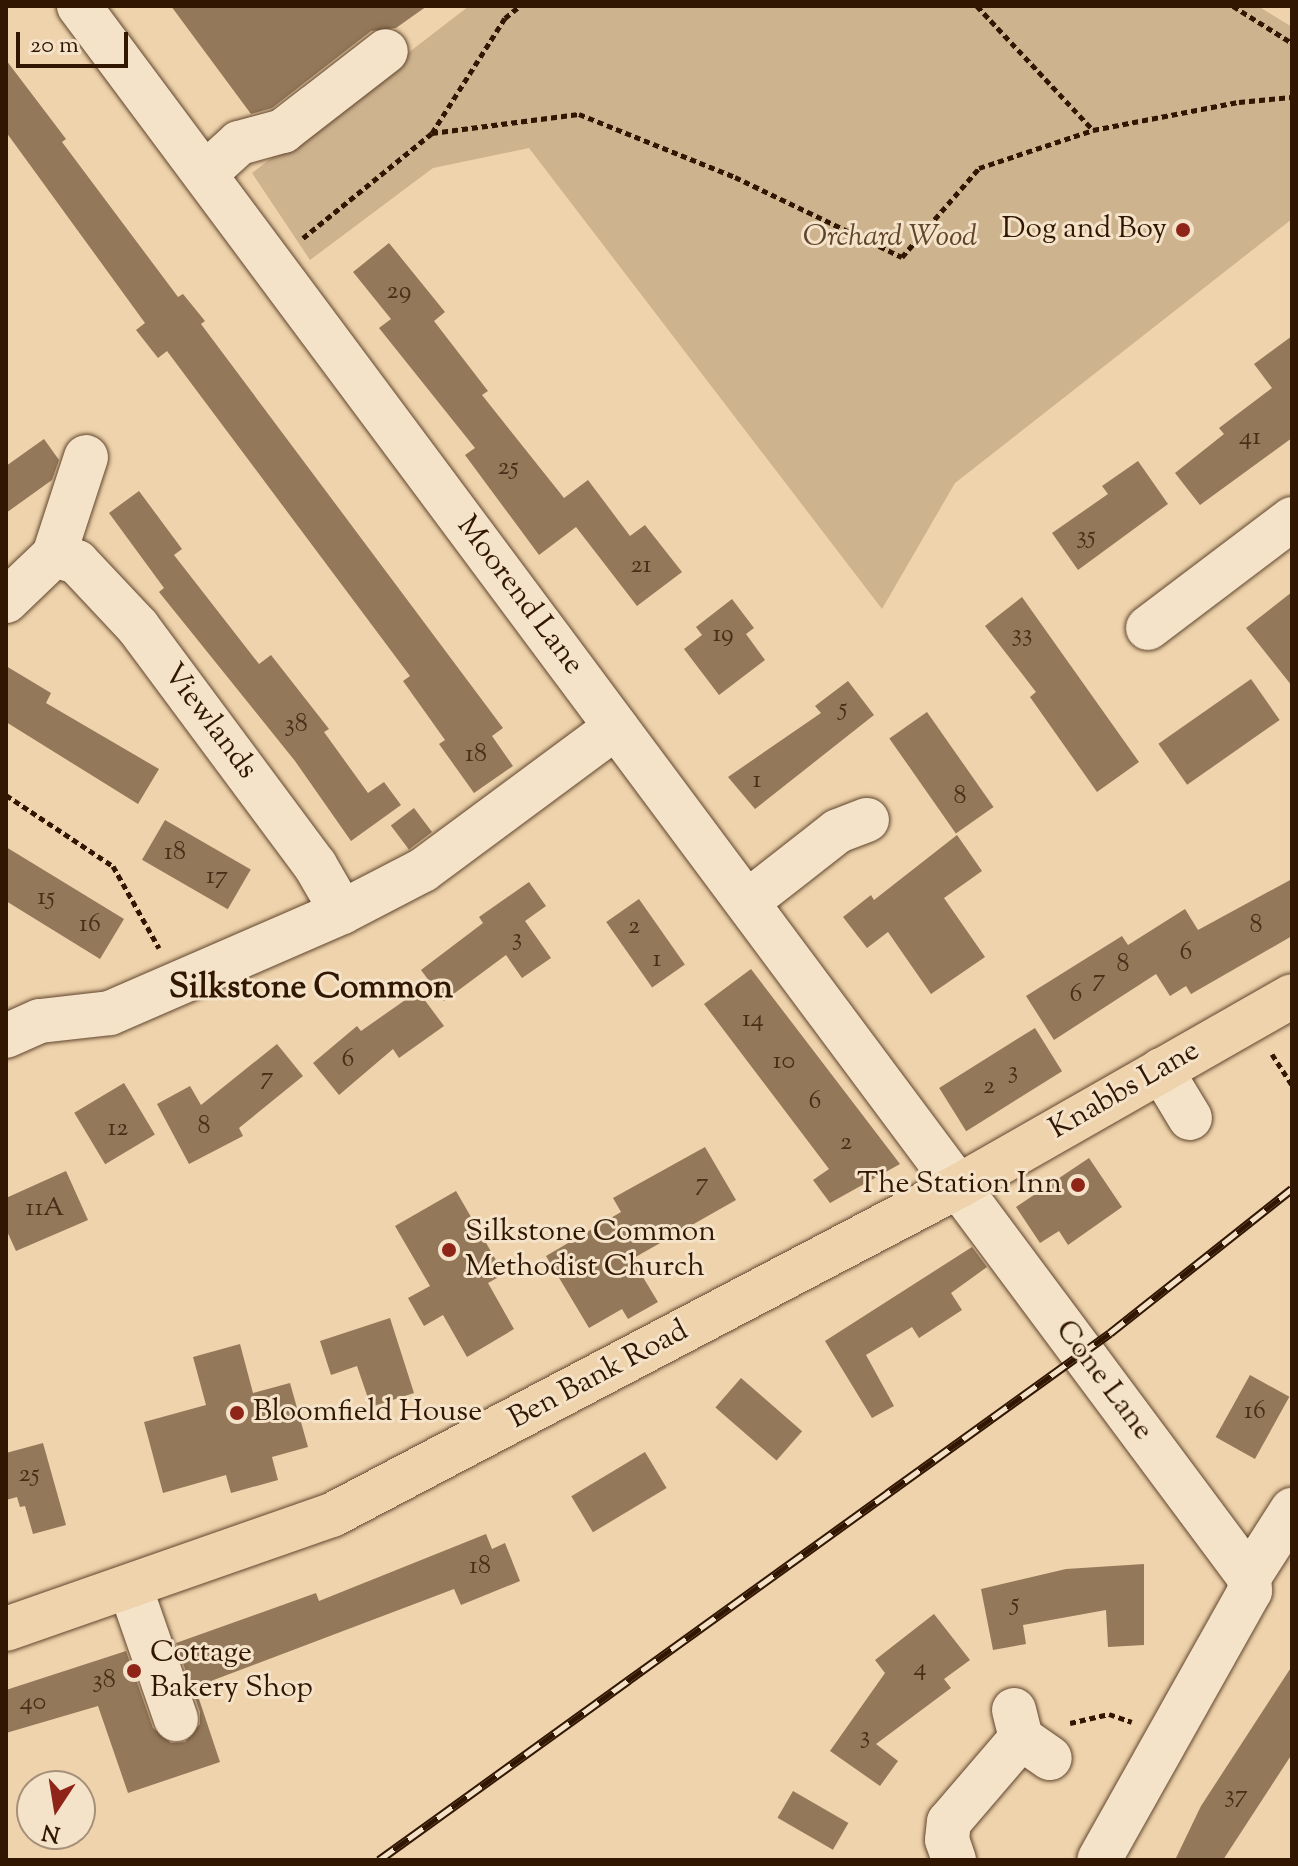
<!DOCTYPE html>
<style>
body{margin:0}
#map{position:relative;width:1298px;height:1866px;overflow:hidden;background:#eed3ac;font-family:"Sorts Mill Goudy",serif}
div>[style]{position:absolute}
.green>*{inset:0;background:#ceb38f}
.building>*{inset:0;background:#93785a;transform-origin:0 0}
.path>*{height:5px;margin-top:-2.5px;transform-origin:0;background:repeating-linear-gradient(90deg,#311602 0 6px,transparent 0 10px)}
.roads{filter:drop-shadow(0 0 2px #60452c) drop-shadow(0 0 2px #60452c)}
.minor>*{height:44px;margin:-22px;padding:0 22px;transform-origin:22px;border-radius:22px;background:#f4e2c9}
.major>*{height:44px;margin:-22px;padding:0 22px;transform-origin:22px;border-radius:22px;background:#eed3ac}
.rail>*{height:9px;margin-top:-4.5px;transform-origin:0;background:repeating-linear-gradient(90deg,#f4e2c9 0 18px,#311602 0 36px);box-sizing:border-box;border-block:2px solid #311602}
.dots>*{width:22px;height:22px;translate:-50% -50%;box-sizing:border-box;border:4px solid #f4e2c9;border-radius:50%}
span{translate:-50% -50%;white-space:nowrap;text-align:center;line-height:1.15;-webkit-text-stroke:6px #f4e2c9;paint-order:stroke}
.number-label{font-size:26px;color:#4a2e18}
.number-label span{-webkit-text-stroke-width:0}
.poi-label{font-size:30px;color:#311602}
.right{translate:-100% -50%;text-align:right}
.left{translate:0 -50%;text-align:left}
.park-label{font-size:30px;color:#60452c;font-style:italic}
.street-label{font-size:30px;color:#311602}
.quarter-label{font-size:34px;color:#311602;font-weight:700}
.frame{position:absolute;inset:0;border:8px solid #311602;pointer-events:none}
.north{position:absolute;left:16px;top:1770px;width:80px;height:80px;box-sizing:border-box;background:#f4e2c9;border:2px solid #a69079;border-radius:50%;rotate:192deg;font-size:22px;font-weight:700;line-height:32px;text-align:center;color:#311602}
.north::after{content:'';display:block;margin:auto;width:28px;height:36px;background:#8f2418;clip-path:polygon(50% 0,100% 100%,50% 72%,0 100%)}
.scale{position:absolute;left:16px;top:32px;width:112px;height:36px;box-sizing:border-box;border:4px solid #311602;border-top:0;padding-left:10px;font-size:24px;line-height:28px;white-space:nowrap;color:#311602;-webkit-text-stroke:6px #f4e2c9;paint-order:stroke}
</style>
<div id="map">
<div class="green">
<div style="clip-path:polygon(469px 6px,1258px 6px,1292px 27px,1292px 219px,955px 483px,882px 609px,529px 148px,433px 168px,310px 260px,252px 173px)"></div>
</div>
<div class="building">
<div style="clip-path:polygon(171px 6px,427px 6px,396px 28px,371px 31px,272px 108px,251px 114px)"></div>
<div style="clip-path:polygon(6px 60px,66px 139px,62px 142px,178px 297px,183px 294px,205px 321px,201px 324px,503px 728px,492px 736px,513px 766px,474px 793px,439px 744px,445px 740px,403px 681px,410px 676px,167px 351px,158px 358px,136px 330px,145px 323px,6px 132px)"></div>
<div style="clip-path:polygon(389px 243px,445px 312px,434px 321px,488px 391px,482px 395px,564px 498px,588px 480px,630px 536px,645px 525px,682px 572px,637px 606px,576px 527px,539px 555px,465px 455px,475px 448px,379px 328px,391px 319px,353px 272px)"></div>
<div style="clip-path:polygon(1292px 336px,1292px 438px,1200px 505px,1175px 473px,1224px 434px,1219px 428px,1272px 388px,1254px 364px)"></div>
<div style="clip-path:polygon(44px 439px,59px 460px,52px 480px,6px 513px,6px 466px)"></div>
<div style="clip-path:polygon(1138px 461px,1168px 504px,1078px 570px,1052px 533px,1108px 494px,1102px 486px)"></div>
<div style="clip-path:polygon(139px 491px,182px 549px,174px 555px,259px 664px,271px 655px,329px 729px,324px 732px,368px 793px,384px 782px,401px 805px,351px 841px,295px 761px,159px 592px,164px 588px,109px 513px)"></div>
<div style="clip-path:polygon(1292px 592px,1292px 686px,1246px 628px)"></div>
<div style="clip-path:polygon(1022px 597px,1139px 762px,1097px 792px,1030px 697px,1036px 692px,985px 626px)"></div>
<div style="clip-path:polygon(732px 599px,754px 628px,746px 634px,765px 660px,719px 695px,684px 649px,702px 635px,696px 627px)"></div>
<div style="clip-path:polygon(6px 666px,51px 693px,46px 703px,159px 769px,138px 804px,6px 722px)"></div>
<div style="left:1251px;top:679px;width:50px;height:113px;rotate:55deg"></div>
<div style="clip-path:polygon(848px 681px,874px 715px,755px 809px,728px 777px,821px 713px,815px 706px)"></div>
<div style="left:927px;top:712px;width:116px;height:46px;rotate:55deg"></div>
<div style="left:414px;top:808px;width:30px;height:29px;rotate:53deg"></div>
<div style="left:165px;top:820px;width:99px;height:46px;rotate:30deg"></div>
<div style="clip-path:polygon(957px 835px,982px 871px,944px 898px,985px 957px,931px 994px,888px 932px,867px 948px,843px 917px,871px 895px,874px 900px)"></div>
<div style="clip-path:polygon(6px 847px,124px 919px,100px 959px,6px 901px)"></div>
<div style="clip-path:polygon(1292px 879px,1292px 936px,1191px 994px,1186px 986px,1170px 996px,1156px 974px,1054px 1040px,1026px 996px,1122px 936px,1128px 945px,1185px 909px,1198px 930px)"></div>
<div style="clip-path:polygon(529px 882px,546px 906px,525px 921px,551px 958px,522px 978px,506px 955px,444px 1001px,421px 970px,483px 923px,479px 917px)"></div>
<div style="left:639px;top:899px;width:80px;height:40px;rotate:55deg"></div>
<div style="clip-path:polygon(751px 969px,900px 1164px,830px 1203px,813px 1180px,829px 1169px,704px 1004px)"></div>
<div style="clip-path:polygon(418px 991px,444px 1026px,399px 1058px,393px 1049px,339px 1095px,313px 1063px,357px 1026px,361px 1031px)"></div>
<div style="left:1035px;top:1028px;width:51px;height:113px;rotate:58deg"></div>
<div style="clip-path:polygon(277px 1044px,303px 1076px,239px 1128px,243px 1136px,189px 1164px,157px 1104px,190px 1086px,201px 1105px)"></div>
<div style="left:124px;top:1083px;width:60px;height:58px;rotate:59deg"></div>
<div style="clip-path:polygon(705px 1147px,736px 1200px,632px 1259px,658px 1302px,628px 1319px,622px 1309px,589px 1328px,546px 1256px,621px 1212px,613px 1198px)"></div>
<div style="clip-path:polygon(1089px 1158px,1122px 1207px,1068px 1245px,1059px 1231px,1040px 1243px,1016px 1207px)"></div>
<div style="clip-path:polygon(66px 1171px,88px 1220px,16px 1251px,6px 1229px,6px 1198px)"></div>
<div style="clip-path:polygon(456px 1191px,504px 1274px,488px 1283px,514px 1329px,467px 1357px,443px 1315px,424px 1326px,408px 1298px,430px 1286px,395px 1226px)"></div>
<div style="clip-path:polygon(972px 1247px,987px 1267px,951px 1293px,962px 1310px,919px 1338px,912px 1327px,866px 1355px,894px 1406px,872px 1418px,825px 1341px)"></div>
<div style="clip-path:polygon(390px 1318px,414px 1393px,371px 1407px,357px 1366px,331px 1375px,320px 1341px)"></div>
<div style="clip-path:polygon(240px 1344px,253px 1393px,290px 1383px,308px 1447px,272px 1457px,278px 1480px,231px 1493px,226px 1475px,163px 1493px,144px 1422px,206px 1405px,193px 1357px)"></div>
<div style="left:1250px;top:1375px;width:45px;height:71px;rotate:29deg"></div>
<div style="left:741px;top:1378px;width:81px;height:39px;rotate:41deg"></div>
<div style="clip-path:polygon(43px 1443px,66px 1525px,33px 1534px,25px 1506px,20px 1507px,17px 1497px,6px 1500px,6px 1453px)"></div>
<div style="left:645px;top:1452px;width:42px;height:86px;rotate:59deg"></div>
<div style="clip-path:polygon(486px 1534px,492px 1549px,505px 1543px,520px 1581px,461px 1605px,454px 1589px,195px 1687px,220px 1762px,128px 1793px,98px 1706px,6px 1733px,6px 1690px,126px 1651px,153px 1728px,171px 1743px,185px 1742px,200px 1724px,200px 1712px,176px 1643px,316px 1593px,319px 1601px)"></div>
<div style="clip-path:polygon(1144px 1564px,1144px 1645px,1108px 1647px,1106px 1610px,1023px 1625px,1026px 1644px,993px 1650px,981px 1589px,1066px 1569px)"></div>
<div style="clip-path:polygon(934px 1614px,970px 1660px,944px 1679px,951px 1688px,876px 1744px,898px 1761px,880px 1786px,830px 1751px,885px 1673px,875px 1660px)"></div>
<div style="clip-path:polygon(1292px 1666px,1292px 1754px,1223px 1860px,1175px 1860px,1201px 1806px)"></div>
<div style="left:793px;top:1791px;width:64px;height:31px;rotate:30deg"></div>
</div>
<div class="path">
<div style="left:977px;top:6px;width:170px;rotate:46.9deg"></div>
<div style="left:1233px;top:6px;width:70px;rotate:32.1deg"></div>
<div style="left:432px;top:133px;width:136px;rotate:-57.6deg"></div>
<div style="left:505px;top:18px;width:19px;rotate:-39deg"></div>
<div style="left:303px;top:238px;width:166px;rotate:-39.1deg"></div>
<div style="left:432px;top:133px;width:148px;rotate:-7.4deg"></div>
<div style="left:579px;top:114px;width:168px;rotate:22deg"></div>
<div style="left:735px;top:177px;width:185px;rotate:25.6deg"></div>
<div style="left:902px;top:257px;width:118px;rotate:-49.1deg"></div>
<div style="left:979px;top:168px;width:120px;rotate:-18.4deg"></div>
<div style="left:1093px;top:130px;width:149px;rotate:-10.9deg"></div>
<div style="left:1239px;top:102px;width:53px;rotate:-5.4deg"></div>
<div style="left:6px;top:795px;width:128px;rotate:33.6deg"></div>
<div style="left:113px;top:866px;width:94px;rotate:60.7deg"></div>
<div style="left:1272px;top:1054px;width:37px;rotate:57deg"></div>
<div style="left:1070px;top:1723px;width:40px;rotate:-13deg"></div>
<div style="left:1109px;top:1714px;width:24px;rotate:19deg"></div>
</div>
<div class="roads">
<div class="minor">
<div style="left:79px;top:6px;width:1959px;rotate:53.32deg"></div>
<div style="left:1249px;top:1577px;width:14px;rotate:86deg"></div>
<div style="left:1250px;top:1591px;width:308px;rotate:119.3deg"></div>
<div style="left:205px;top:174px;width:46px;rotate:-42.4deg"></div>
<div style="left:239px;top:143px;width:46px;rotate:-15.3deg"></div>
<div style="left:283px;top:131px;width:130px;rotate:-37.8deg"></div>
<div style="left:54px;top:555px;width:24px;rotate:17deg"></div>
<div style="left:77px;top:562px;width:89px;rotate:46.8deg"></div>
<div style="left:138px;top:627px;width:297px;rotate:53.4deg"></div>
<div style="left:315px;top:865px;width:54px;rotate:60.1deg"></div>
<div style="left:6px;top:601px;width:66px;rotate:-43.8deg"></div>
<div style="left:54px;top:555px;width:103px;rotate:-71.9deg"></div>
<div style="left:1148px;top:628px;width:181px;rotate:-37.1deg"></div>
<div style="left:747px;top:902px;width:115px;rotate:-38deg"></div>
<div style="left:838px;top:831px;width:31px;rotate:-21deg"></div>
<div style="left:6px;top:1036px;width:37px;rotate:-24deg"></div>
<div style="left:40px;top:1021px;width:70px;rotate:-6.5deg"></div>
<div style="left:110px;top:1013px;width:253px;rotate:-23.5deg"></div>
<div style="left:342px;top:912px;width:91px;rotate:-27.4deg"></div>
<div style="left:423px;top:870px;width:240px;rotate:-36.5deg"></div>
<div style="left:1161px;top:1070px;width:56px;rotate:58.9deg"></div>
<div style="left:1249px;top:1577px;width:80px;rotate:-57.3deg"></div>
<div style="left:130px;top:1587px;width:140px;rotate:70.8deg"></div>
<div style="left:1014px;top:1710px;width:29px;rotate:76deg"></div>
<div style="left:1021px;top:1738px;width:35px;rotate:35deg"></div>
<div style="left:954px;top:1860px;width:21px;rotate:-109deg"></div>
<div style="left:947px;top:1840px;width:18px;rotate:-84deg"></div>
<div style="left:949px;top:1822px;width:111px;rotate:-49.4deg"></div>
</div>
<div class="major">
<div style="left:6px;top:1629px;width:345px;rotate:-19.3deg"></div>
<div style="left:332px;top:1515px;width:708px;rotate:-27.69deg"></div>
<div style="left:959px;top:1186px;width:383px;rotate:-29.7deg"></div>
</div>
</div>
<div class="rail">
<div style="left:379px;top:1860px;width:901px;rotate:-35.79deg"></div>
<div style="left:1110px;top:1333px;width:232px;rotate:-38.4deg"></div>
</div>
<div class="dots">
<div style="left:1183px;top:230px;background:#8f2418"></div>
<div style="left:1078px;top:1185px;background:#8f2418"></div>
<div style="left:449px;top:1250px;background:#8f2418"></div>
<div style="left:237px;top:1413px;background:#8f2418"></div>
<div style="left:134px;top:1671px;background:#8f2418"></div>
</div>
<div class="number-label">
<span style="left:399px;top:292px">29</span>
<span style="left:1250px;top:438px">41</span>
<span style="left:508px;top:468px">25</span>
<span style="left:1086px;top:537px">35</span>
<span style="left:641px;top:566px">21</span>
<span style="left:723px;top:635px">19</span>
<span style="left:1022px;top:635px">33</span>
<span style="left:843px;top:709px">5</span>
<span style="left:296px;top:725px">38</span>
<span style="left:476px;top:755px">18</span>
<span style="left:757px;top:781px">1</span>
<span style="left:960px;top:797px">8</span>
<span style="left:175px;top:853px">18</span>
<span style="left:217px;top:877px">17</span>
<span style="left:46px;top:898px">15</span>
<span style="left:90px;top:925px">16</span>
<span style="left:1256px;top:926px">8</span>
<span style="left:634px;top:927px">2</span>
<span style="left:517px;top:939px">3</span>
<span style="left:1186px;top:953px">6</span>
<span style="left:657px;top:960px">1</span>
<span style="left:1123px;top:965px">8</span>
<span style="left:1099px;top:980px">7</span>
<span style="left:1076px;top:995px">6</span>
<span style="left:753px;top:1020px">14</span>
<span style="left:348px;top:1060px">6</span>
<span style="left:784px;top:1062px">10</span>
<span style="left:1013px;top:1072px">3</span>
<span style="left:267px;top:1078px">7</span>
<span style="left:989px;top:1087px">2</span>
<span style="left:815px;top:1102px">6</span>
<span style="left:204px;top:1127px">8</span>
<span style="left:118px;top:1129px">12</span>
<span style="left:846px;top:1143px">2</span>
<span style="left:702px;top:1184px">7</span>
<span style="left:45px;top:1209px">11A</span>
<span style="left:1255px;top:1412px">16</span>
<span style="left:29px;top:1475px">25</span>
<span style="left:480px;top:1567px">18</span>
<span style="left:1015px;top:1604px">5</span>
<span style="left:920px;top:1669px">4</span>
<span style="left:104px;top:1681px">38</span>
<span style="left:33px;top:1703px">40</span>
<span style="left:865px;top:1737px">3</span>
<span style="left:1236px;top:1796px">37</span>
</div>
<div class="poi-label">
<span class="right" style="left:1167px;top:230px">Dog and Boy</span>
<span class="right" style="left:1062px;top:1185px">The Station Inn</span>
<span class="left" style="left:465px;top:1250px">Silkstone Common<br>Methodist Church</span>
<span class="left" style="left:253px;top:1413px">Bloomfield House</span>
<span class="left" style="left:150px;top:1671px">Cottage<br>Bakery Shop</span>
</div>
<div class="park-label">
<span style="left:890px;top:238px">Orchard Wood</span>
</div>
<div class="street-label">
<span style="left:519px;top:596px;rotate:53deg">Moorend Lane</span>
<span style="left:209px;top:722px;rotate:53deg">Viewlands</span>
<span style="left:1125px;top:1091px;rotate:-30deg">Knabbs Lane</span>
<span style="left:599px;top:1376px;rotate:-28deg">Ben Bank Road</span>
<span style="left:1103px;top:1381px;rotate:53deg">Cone Lane</span>
</div>
<div class="quarter-label">
<span style="left:311px;top:989px">Silkstone Common</span>
</div>
<div class="frame"></div>
<div class="north">N</div>
<div class="scale">20 m</div>
</div>
